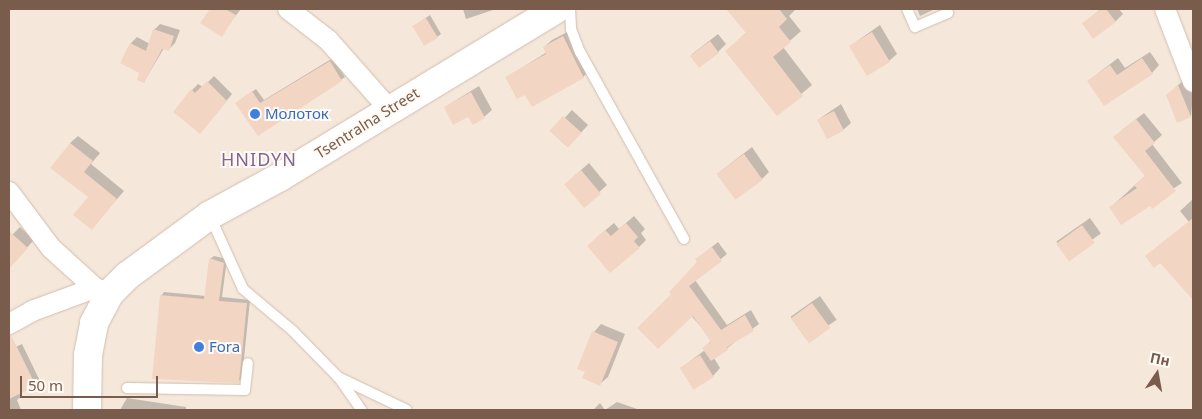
<!DOCTYPE html>
<meta charset="utf-8">
<style>
body{margin:0}
#map{position:relative;width:1202px;height:419px;overflow:hidden;background:#fdf6ec;font-family:"Noto Sans",sans-serif}
div>[style]{position:absolute}
.residential>*{inset:0;background:#f5e8da;transform-origin:0 0}
.shadow>*{inset:0;background:#0003;transform-origin:0 0}
.building>*{inset:0;background:#f3d5c3;transform-origin:0 0}
.roads{filter:drop-shadow(0 0 1px #d1beb0) drop-shadow(0 0 1px #d1beb0)}
.lane>*{height:10px;margin:-5px;padding:0 5px;transform-origin:5px;border-radius:5px;background:#fff}
.street>*{height:20px;margin:-10px;padding:0 10px;transform-origin:10px;border-radius:10px;background:#fff}
.secondary>*{height:28px;margin:-14px;padding:0 14px;transform-origin:14px;border-radius:14px;background:#fff}
.dots>*{width:14px;height:14px;translate:-50% -50%;box-sizing:border-box;border:2px solid #fffaf3;border-radius:50%}
span{translate:-50% -50%;white-space:nowrap;text-align:center;line-height:1.15;-webkit-text-stroke:4px #fffaf3;paint-order:stroke}
.shop-label{font-size:15px;color:#366cbe}
.left{translate:0 -50%;text-align:left}
.street-label{font-size:15px;color:#7a5c4d}
.quarter-label{font-size:18px;color:#846695;letter-spacing:1px}
.frame{position:absolute;inset:0;border:10px solid #7a5c4d;pointer-events:none}
.north{position:absolute;left:1132px;top:349px;width:50px;height:50px;-webkit-text-stroke:4px #fffaf3;paint-order:stroke;rotate:12deg;font-size:14px;font-weight:700;line-height:20px;text-align:center;color:#7a5c4d}
.north::after{content:'';display:block;margin:auto;width:18px;height:22px;background:#7a5c4d;clip-path:polygon(50% 0,100% 100%,50% 72%,0 100%)}
.scale{position:absolute;left:20px;top:376px;width:138px;height:22px;box-sizing:border-box;border:2px solid #7a5c4d;border-top:0;padding-left:6px;font-size:15px;line-height:18px;white-space:nowrap;color:#7a5c4d;-webkit-text-stroke:4px #fffaf3;paint-order:stroke}
</style>
<div id="map">
<div class="residential">
<div style="left:9px;top:9px;width:1184px;height:401px"></div>
</div>
<div class="shadow">
<div style="clip-path:polygon(211px 9px,241px 9px,226px 28px,205px 19px)"></div>
<div style="clip-path:polygon(463px 9px,496px 9px,466px 19px)"></div>
<div style="clip-path:polygon(728px 9px,796px 9px,789px 16px,801px 31px,783px 47px,812px 85px,777px 114px,726px 51px,747px 32px)"></div>
<div style="clip-path:polygon(917px 9px,935px 9px,920px 16px)"></div>
<div style="clip-path:polygon(1101px 9px,1119px 9px,1123px 14px,1115px 22px,1084px 23px)"></div>
<div style="clip-path:polygon(430px 15px,441px 34px,437px 37px,414px 26px)"></div>
<div style="clip-path:polygon(160px 24px,180px 30px,175px 43px,169px 49px,164px 48px,144px 82px,131px 43px,137px 37px,150px 44px,154px 30px)"></div>
<div style="clip-path:polygon(880px 25px,897px 54px,889px 61px,850px 46px)"></div>
<div style="clip-path:polygon(571px 30px,591px 70px,583px 77px,526px 93px,507px 77px,547px 52px,544px 47px,552px 40px)"></div>
<div style="clip-path:polygon(718px 34px,726px 44px,718px 52px,691px 55px)"></div>
<div style="clip-path:polygon(1150px 52px,1159px 65px,1152px 73px,1088px 81px,1118px 58px,1125px 68px)"></div>
<div style="clip-path:polygon(333px 58px,345px 77px,258px 134px,240px 100px,256px 89px,264px 100px)"></div>
<div style="clip-path:polygon(214px 76px,232px 94px,207px 125px,192px 90px,198px 84px,203px 87px)"></div>
<div style="clip-path:polygon(1186px 78px,1193px 96px,1191px 116px,1167px 95px)"></div>
<div style="clip-path:polygon(479px 86px,492px 110px,484px 117px,445px 107px)"></div>
<div style="clip-path:polygon(841px 104px,851px 123px,843px 130px,819px 119px)"></div>
<div style="left:572px;top:110px;width:22px;height:30px;rotate:43deg"></div>
<div style="clip-path:polygon(1144px 113px,1162px 135px,1152px 144px,1182px 183px,1150px 204px,1111px 207px,1146px 175px,1122px 130px)"></div>
<div style="clip-path:polygon(78px 136px,100px 153px,91px 164px,124px 191px,92px 228px,90px 196px,70px 143px)"></div>
<div style="clip-path:polygon(752px 147px,769px 172px,762px 179px,717px 174px)"></div>
<div style="clip-path:polygon(589px 163px,607px 185px,584px 206px,573px 177px)"></div>
<div style="clip-path:polygon(1193px 199px,1193px 298px,1161px 261px,1147px 256px,1189px 222px,1180px 211px)"></div>
<div style="clip-path:polygon(634px 216px,645px 229px,641px 233px,646px 240px,639px 247px,596px 238px,614px 223px,619px 229px)"></div>
<div style="left:1090px;top:218px;width:19px;height:41px;rotate:55deg"></div>
<div style="clip-path:polygon(20px 227px,34px 240px,10px 266px,9px 238px)"></div>
<div style="clip-path:polygon(718px 242px,727px 254px,695px 280px,727px 325px,751px 310px,759px 324px,714px 358px,720px 368px,713px 376px,681px 368px,705px 350px,704px 348px,712px 340px,673px 294px,703px 254px)"></div>
<div style="clip-path:polygon(214px 256px,227px 259px,222px 297px,250px 300px,242px 378px,238px 382px,161px 296px,164px 292px,206px 296px,210px 259px)"></div>
<div style="left:820px;top:296px;width:29px;height:36px;rotate:55deg"></div>
<div style="clip-path:polygon(601px 324px,625px 334px,608px 377px,600px 384px,586px 371px,594px 332px)"></div>
<div style="clip-path:polygon(22px 344px,40px 381px,20px 392px,22px 396px,17px 400px,21px 410px,9px 410px,9px 350px)"></div>
<div style="clip-path:polygon(127px 398px,186px 407px,186px 410px,120px 410px)"></div>
<div style="clip-path:polygon(617px 402px,640px 410px,593px 410px,600px 403px,605px 410px)"></div>
</div>
<div class="building">
<div style="clip-path:polygon(210px 9px,225px 9px,236px 15px,222px 37px,200px 23px)"></div>
<div style="clip-path:polygon(726px 9px,779px 9px,787px 19px,779px 27px,791px 42px,773px 57px,803px 96px,777px 116px,725px 51px,746px 33px)"></div>
<div style="clip-path:polygon(1102px 9px,1106px 9px,1116px 22px,1093px 39px,1082px 23px)"></div>
<div style="left:426px;top:18px;width:23px;height:16px;rotate:59deg"></div>
<div style="clip-path:polygon(153px 29px,174px 36px,169px 51px,162px 49px,144px 83px,137px 80px,139px 73px,120px 63px,130px 43px,146px 51px)"></div>
<div style="left:872px;top:32px;width:35px;height:27px;rotate:59deg"></div>
<div style="clip-path:polygon(563px 36px,584px 78px,532px 107px,525px 95px,517px 99px,505px 77px,546px 54px,543px 47px)"></div>
<div style="left:710px;top:41px;width:15px;height:25px;rotate:53deg"></div>
<div style="clip-path:polygon(1142px 58px,1153px 74px,1104px 106px,1087px 81px,1110px 65px,1117px 75px)"></div>
<div style="clip-path:polygon(330px 61px,342px 81px,258px 136px,235px 103px,252px 91px,260px 103px)"></div>
<div style="clip-path:polygon(207px 81px,227px 101px,200px 134px,173px 112px,191px 89px,195px 93px)"></div>
<div style="clip-path:polygon(1178px 85px,1191px 117px,1177px 123px,1166px 95px)"></div>
<div style="clip-path:polygon(471px 92px,485px 118px,473px 125px,468px 117px,453px 125px,444px 107px)"></div>
<div style="left:834px;top:111px;width:22px;height:19px;rotate:63deg"></div>
<div style="left:563px;top:116px;width:25px;height:20px;rotate:42deg"></div>
<div style="clip-path:polygon(1136px 119px,1155px 143px,1145px 151px,1176px 191px,1152px 209px,1150px 206px,1121px 225px,1109px 207px,1137px 188px,1134px 185px,1145px 176px,1113px 137px)"></div>
<div style="clip-path:polygon(70px 143px,93px 161px,84px 172px,117px 199px,92px 230px,73px 215px,88px 197px,50px 168px)"></div>
<div style="left:744px;top:154px;width:32px;height:34px;rotate:54deg"></div>
<div style="left:581px;top:170px;width:31px;height:22px;rotate:50deg"></div>
<div style="clip-path:polygon(1193px 218px,1193px 300px,1160px 263px,1154px 268px,1145px 256px)"></div>
<div style="clip-path:polygon(626px 223px,638px 237px,634px 241px,640px 248px,610px 273px,587px 246px,605px 230px,611px 236px)"></div>
<div style="left:1082px;top:225px;width:22px;height:32px;rotate:54deg"></div>
<div style="clip-path:polygon(9px 231px,28px 248px,9px 269px)"></div>
<div style="clip-path:polygon(712px 247px,722px 261px,689px 286px,721px 330px,745px 315px,754px 331px,727px 347px,728px 350px,711px 361px,702px 348px,711px 342px,693px 316px,658px 349px,637px 328px,671px 294px,669px 292px,697px 262px,695px 259px)"></div>
<div style="clip-path:polygon(209px 258px,224px 263px,219px 301px,247px 303px,239px 383px,152px 379px,160px 295px,204px 299px)"></div>
<div style="left:812px;top:303px;width:31px;height:26px;rotate:54deg"></div>
<div style="clip-path:polygon(592px 331px,618px 342px,600px 386px,582px 378px,585px 372px,577px 369px)"></div>
<div style="clip-path:polygon(11px 335px,36px 386px,9px 399px,9px 336px)"></div>
<div style="left:700px;top:355px;width:26px;height:24px;rotate:58deg"></div>
</div>
<div class="roads">
<div class="lane">
<div style="left:570px;top:9px;width:20px;rotate:87deg"></div>
<div style="left:571px;top:29px;width:25px;rotate:69deg"></div>
<div style="left:580px;top:52px;width:214px;rotate:60.9deg"></div>
<div style="left:907px;top:9px;width:20px;rotate:66deg"></div>
<div style="left:915px;top:27px;width:36px;rotate:-23deg"></div>
<div style="left:210px;top:216px;width:80px;rotate:65.7deg"></div>
<div style="left:243px;top:289px;width:65px;rotate:40deg"></div>
<div style="left:293px;top:331px;width:64px;rotate:45.6deg"></div>
<div style="left:338px;top:377px;width:76px;rotate:25.6deg"></div>
<div style="left:339px;top:378px;width:39px;rotate:55deg"></div>
<div style="left:127px;top:388px;width:118px;rotate:1deg"></div>
<div style="left:245px;top:390px;width:27px;rotate:-84deg"></div>
</div>
<div class="street">
<div style="left:288px;top:9px;width:51px;rotate:37.8deg"></div>
<div style="left:328px;top:40px;width:92px;rotate:48.5deg"></div>
<div style="left:1165px;top:9px;width:78px;rotate:69deg"></div>
<div style="left:9px;top:192px;width:70px;rotate:53.1deg"></div>
<div style="left:51px;top:248px;width:59px;rotate:42.3deg"></div>
<div style="left:9px;top:324px;width:26px;rotate:-29deg"></div>
<div style="left:32px;top:311px;width:67px;rotate:-20.1deg"></div>
<div style="left:95px;top:288px;width:9px;rotate:21deg"></div>
</div>
<div class="secondary">
<div style="left:87px;top:410px;width:55px;rotate:-89deg"></div>
<div style="left:88px;top:355px;width:33px;rotate:-79deg"></div>
<div style="left:94px;top:323px;width:34px;rotate:-62deg"></div>
<div style="left:110px;top:293px;width:24px;rotate:-45deg"></div>
<div style="left:127px;top:276px;width:103px;rotate:-36.3deg"></div>
<div style="left:210px;top:215px;width:80px;rotate:-28.5deg"></div>
<div style="left:280px;top:177px;width:323px;rotate:-31.3deg"></div>
</div>
</div>
<div class="dots">
<div style="left:255px;top:114px;background:#3f7fe0"></div>
<div style="left:199px;top:347px;background:#3f7fe0"></div>
</div>
<div class="shop-label">
<span class="left" style="left:265px;top:114px">Молоток</span>
<span class="left" style="left:209px;top:347px">Fora</span>
</div>
<div class="street-label">
<span style="left:367px;top:123px;rotate:-32deg">Tsentralna Street</span>
</div>
<div class="quarter-label">
<span style="left:259px;top:159px">HNIDYN</span>
</div>
<div class="frame"></div>
<div class="north">Пн</div>
<div class="scale">50 m</div>
</div>
